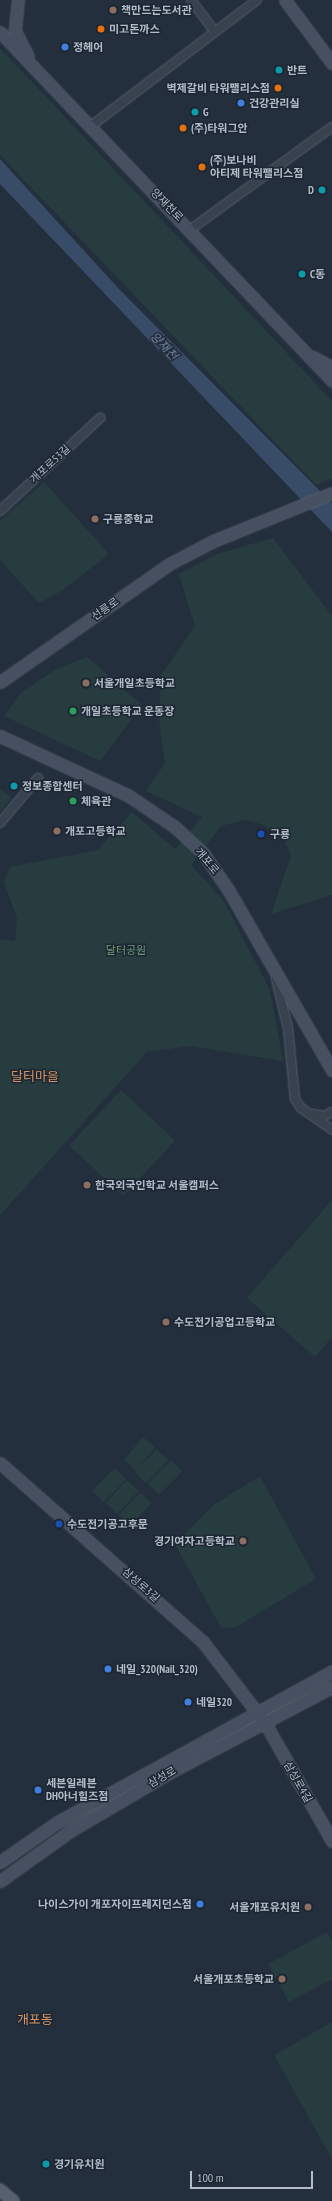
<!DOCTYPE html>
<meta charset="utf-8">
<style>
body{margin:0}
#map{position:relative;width:332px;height:2201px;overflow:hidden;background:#242f3e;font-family:"PT Sans Narrow","Noto Sans KR",sans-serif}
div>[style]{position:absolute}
.green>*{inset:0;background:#263c3f;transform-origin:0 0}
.water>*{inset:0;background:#394c67}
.roads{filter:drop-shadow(0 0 1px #565f6c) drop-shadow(0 0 1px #565f6c)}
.street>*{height:8px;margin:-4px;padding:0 4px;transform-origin:4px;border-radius:4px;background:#38414e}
.secondary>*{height:11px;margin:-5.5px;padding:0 5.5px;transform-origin:5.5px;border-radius:5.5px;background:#465061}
.primary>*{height:12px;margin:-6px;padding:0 6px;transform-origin:6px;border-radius:6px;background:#56606e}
.dots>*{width:11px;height:11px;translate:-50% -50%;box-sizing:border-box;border:2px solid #1d2633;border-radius:50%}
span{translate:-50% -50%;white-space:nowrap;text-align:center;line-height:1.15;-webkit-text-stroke:3px #1d2633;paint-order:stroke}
.poi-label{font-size:11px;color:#b4bcc9;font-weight:700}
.left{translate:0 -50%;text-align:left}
.right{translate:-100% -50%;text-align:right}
.street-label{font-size:11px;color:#b4bcc9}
.park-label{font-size:11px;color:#6b9a76}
.water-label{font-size:12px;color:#7c92b1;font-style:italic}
.quarter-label{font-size:13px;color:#d59563}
.scale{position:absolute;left:190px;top:2171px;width:123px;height:18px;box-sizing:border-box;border:2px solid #b4bcc9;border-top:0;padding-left:5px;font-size:12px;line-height:14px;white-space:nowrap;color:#b4bcc9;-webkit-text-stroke:3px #1d2633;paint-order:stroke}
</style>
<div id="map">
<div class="green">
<div style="clip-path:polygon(0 48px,332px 401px,332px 479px,316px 485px,0 155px)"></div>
<div style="clip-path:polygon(44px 482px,109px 554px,63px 590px,39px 603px,0 560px,0 521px)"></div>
<div style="clip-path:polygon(273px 538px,332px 616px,332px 895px,271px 914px,291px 856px,284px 839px,264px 825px,245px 820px,221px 826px,191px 865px,224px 901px,270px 990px,283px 1061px,190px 1046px,147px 1052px,0 1215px,0 939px,15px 941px,17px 918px,4px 882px,10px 867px,98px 850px,132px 812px,175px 849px,202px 817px,146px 791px,165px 763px,159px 719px,161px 675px,195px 626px,179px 574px,217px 554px)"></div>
<div style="clip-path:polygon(87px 657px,142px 705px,100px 761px,4px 716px,21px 693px,56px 669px)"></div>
<div style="clip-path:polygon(0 789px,12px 798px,0 812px)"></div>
<div style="left:121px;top:1090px;width:74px;height:76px;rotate:43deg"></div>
<div style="clip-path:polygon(332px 1200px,332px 1337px,315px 1357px,247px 1298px)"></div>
<div style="left:143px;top:1437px;width:16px;height:30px;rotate:40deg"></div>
<div style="left:157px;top:1449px;width:16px;height:32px;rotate:45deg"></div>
<div style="left:171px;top:1460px;width:16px;height:33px;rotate:45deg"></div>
<div style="left:115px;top:1468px;width:16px;height:32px;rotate:45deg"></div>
<div style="clip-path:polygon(260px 1476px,316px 1579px,236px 1627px,221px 1628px,175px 1544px,215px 1504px)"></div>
<div style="left:127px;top:1480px;width:16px;height:31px;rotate:43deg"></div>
<div style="left:140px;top:1492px;width:16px;height:31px;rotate:43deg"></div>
<div style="clip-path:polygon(327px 1932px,332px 1941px,332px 1979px,289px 2002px,268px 1964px)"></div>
<div style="clip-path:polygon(332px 2022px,332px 2159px,274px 2055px)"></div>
</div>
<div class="water">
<div style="clip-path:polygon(0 159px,119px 289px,332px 503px,332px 532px,0 184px)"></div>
</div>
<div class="roads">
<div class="street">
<div style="left:191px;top:0;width:39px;rotate:53deg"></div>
<div style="left:91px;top:126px;width:208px;rotate:-37.2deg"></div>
<div style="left:191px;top:229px;width:174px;rotate:-35.9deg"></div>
<div style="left:0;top:511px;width:137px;rotate:-42.9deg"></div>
<div style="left:0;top:823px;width:59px;rotate:-49.8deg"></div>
<div style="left:276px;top:979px;width:50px;rotate:76.2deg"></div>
<div style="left:288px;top:1028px;width:71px;rotate:84.4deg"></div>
<div style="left:295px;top:1099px;width:11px;rotate:56deg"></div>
<div style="left:301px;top:1108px;width:38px;rotate:35deg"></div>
<div style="left:313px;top:1114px;width:11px;rotate:10deg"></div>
<div style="left:324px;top:1116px;width:9px;rotate:-27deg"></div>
</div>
<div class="secondary">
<div style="left:18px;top:0;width:31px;rotate:96deg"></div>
<div style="left:15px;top:31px;width:28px;rotate:63deg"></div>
<div style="left:285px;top:0;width:79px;rotate:53.3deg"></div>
<div style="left:0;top:32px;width:482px;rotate:46.4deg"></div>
<div style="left:313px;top:357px;width:21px;rotate:28deg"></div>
<div style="left:0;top:682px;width:206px;rotate:-34.9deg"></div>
<div style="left:169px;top:564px;width:50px;rotate:-27.6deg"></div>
<div style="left:213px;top:541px;width:128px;rotate:-22deg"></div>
<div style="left:0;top:736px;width:142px;rotate:24.9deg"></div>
<div style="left:129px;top:796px;width:55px;rotate:34deg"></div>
<div style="left:175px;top:827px;width:38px;rotate:43deg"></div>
<div style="left:203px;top:853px;width:46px;rotate:55.6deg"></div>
<div style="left:229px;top:891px;width:207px;rotate:60.1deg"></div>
<div style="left:0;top:1463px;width:271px;rotate:41.4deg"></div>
<div style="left:203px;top:1642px;width:102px;rotate:52.6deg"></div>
<div style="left:265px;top:1723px;width:136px;rotate:60.4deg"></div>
<div style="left:0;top:1862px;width:68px;rotate:-34.9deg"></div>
<div style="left:56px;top:1823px;width:315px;rotate:-28.8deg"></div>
<div style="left:0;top:1881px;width:86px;rotate:-35.5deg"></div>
<div style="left:70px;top:1831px;width:121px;rotate:-30.4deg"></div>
<div style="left:174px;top:1770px;width:178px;rotate:-27.7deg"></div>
</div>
<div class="primary">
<div style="left:0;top:2190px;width:17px;rotate:40deg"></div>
</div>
</div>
<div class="dots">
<div style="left:113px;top:10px;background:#8d6e63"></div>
<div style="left:101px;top:29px;background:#e8710a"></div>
<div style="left:65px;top:47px;background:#3f7fe0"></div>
<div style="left:279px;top:70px;background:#0f9aa8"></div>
<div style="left:278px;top:88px;background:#e8710a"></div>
<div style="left:241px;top:103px;background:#3f7fe0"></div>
<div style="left:195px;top:112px;background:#0f9aa8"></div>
<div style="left:183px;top:128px;background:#e8710a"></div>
<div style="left:202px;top:167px;background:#e8710a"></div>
<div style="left:322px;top:190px;background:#0f9aa8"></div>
<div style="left:302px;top:274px;background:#0f9aa8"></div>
<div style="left:95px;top:519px;background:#8d6e63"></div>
<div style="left:86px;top:683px;background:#8d6e63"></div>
<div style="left:73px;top:711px;background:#2e9e5b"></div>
<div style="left:14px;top:786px;background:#0f9aa8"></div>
<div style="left:73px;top:801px;background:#2e9e5b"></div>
<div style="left:57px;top:831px;background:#8d6e63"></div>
<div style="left:261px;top:834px;background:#1a4fb4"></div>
<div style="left:87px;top:1185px;background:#8d6e63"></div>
<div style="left:166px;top:1322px;background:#8d6e63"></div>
<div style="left:59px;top:1524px;background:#1a4fb4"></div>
<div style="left:243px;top:1541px;background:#8d6e63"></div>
<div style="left:108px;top:1669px;background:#3f7fe0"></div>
<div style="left:188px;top:1702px;background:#3f7fe0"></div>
<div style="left:38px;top:1790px;background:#3f7fe0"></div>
<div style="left:200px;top:1904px;background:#3f7fe0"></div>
<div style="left:308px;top:1907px;background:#8d6e63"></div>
<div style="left:282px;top:1979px;background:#8d6e63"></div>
<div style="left:46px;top:2164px;background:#0f9aa8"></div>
</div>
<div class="poi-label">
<span class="left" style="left:121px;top:10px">책만드는도서관</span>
<span class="left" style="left:109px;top:29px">미고돈까스</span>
<span class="left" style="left:73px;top:47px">정헤어</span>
<span class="left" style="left:287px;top:70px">반트</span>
<span class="right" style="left:270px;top:88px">벽제갈비 타워팰리스점</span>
<span class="left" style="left:249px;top:103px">건강관리실</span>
<span class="left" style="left:203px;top:112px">G</span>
<span class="left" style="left:191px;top:128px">(주)타워그안</span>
<span class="left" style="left:210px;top:167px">(주)보나비<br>아티제 타워팰리스점</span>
<span class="right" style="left:314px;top:190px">D</span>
<span class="left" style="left:310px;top:274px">C동</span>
<span class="left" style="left:103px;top:519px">구룡중학교</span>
<span class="left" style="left:94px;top:683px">서울개일초등학교</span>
<span class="left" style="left:81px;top:711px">개일초등학교 운동장</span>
<span class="left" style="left:22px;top:786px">정보종합센터</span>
<span class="left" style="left:81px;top:801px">체육관</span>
<span class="left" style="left:65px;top:831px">개포고등학교</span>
<span class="left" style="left:270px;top:834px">구룡</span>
<span class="left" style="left:95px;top:1185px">한국외국인학교 서울캠퍼스</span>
<span class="left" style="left:174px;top:1322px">수도전기공업고등학교</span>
<span class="left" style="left:67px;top:1524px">수도전기공고후문</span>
<span class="right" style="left:235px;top:1541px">경기여자고등학교</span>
<span class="left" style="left:116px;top:1669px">네일_320(Nail_320)</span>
<span class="left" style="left:196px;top:1702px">네일320</span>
<span class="left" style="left:46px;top:1790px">세븐일레븐<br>DH아너힐즈점</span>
<span class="right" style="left:192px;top:1904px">나이스가이 개포자이프레지던스점</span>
<span class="right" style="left:300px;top:1907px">서울개포유치원</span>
<span class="right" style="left:274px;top:1979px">서울개포초등학교</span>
<span class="left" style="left:54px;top:2164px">경기유치원</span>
</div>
<div class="street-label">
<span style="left:167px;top:205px;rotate:46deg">양재천로</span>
<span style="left:50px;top:464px;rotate:-43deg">개포로53길</span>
<span style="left:105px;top:609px;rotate:-35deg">선릉로</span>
<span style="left:207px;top:861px;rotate:50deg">개포로</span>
<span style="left:141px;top:1585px;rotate:41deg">삼성로3길</span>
<span style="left:162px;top:1777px;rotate:-30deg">삼성로</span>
<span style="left:298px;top:1782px;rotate:60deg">삼성로4길</span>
</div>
<div class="park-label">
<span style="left:126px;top:950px">달터공원</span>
</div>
<div class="water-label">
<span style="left:164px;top:346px;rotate:47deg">양재천</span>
</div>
<div class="quarter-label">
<span style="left:35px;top:1077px">달터마을</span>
<span style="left:35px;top:2020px">개포동</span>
</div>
<div class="scale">100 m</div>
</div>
